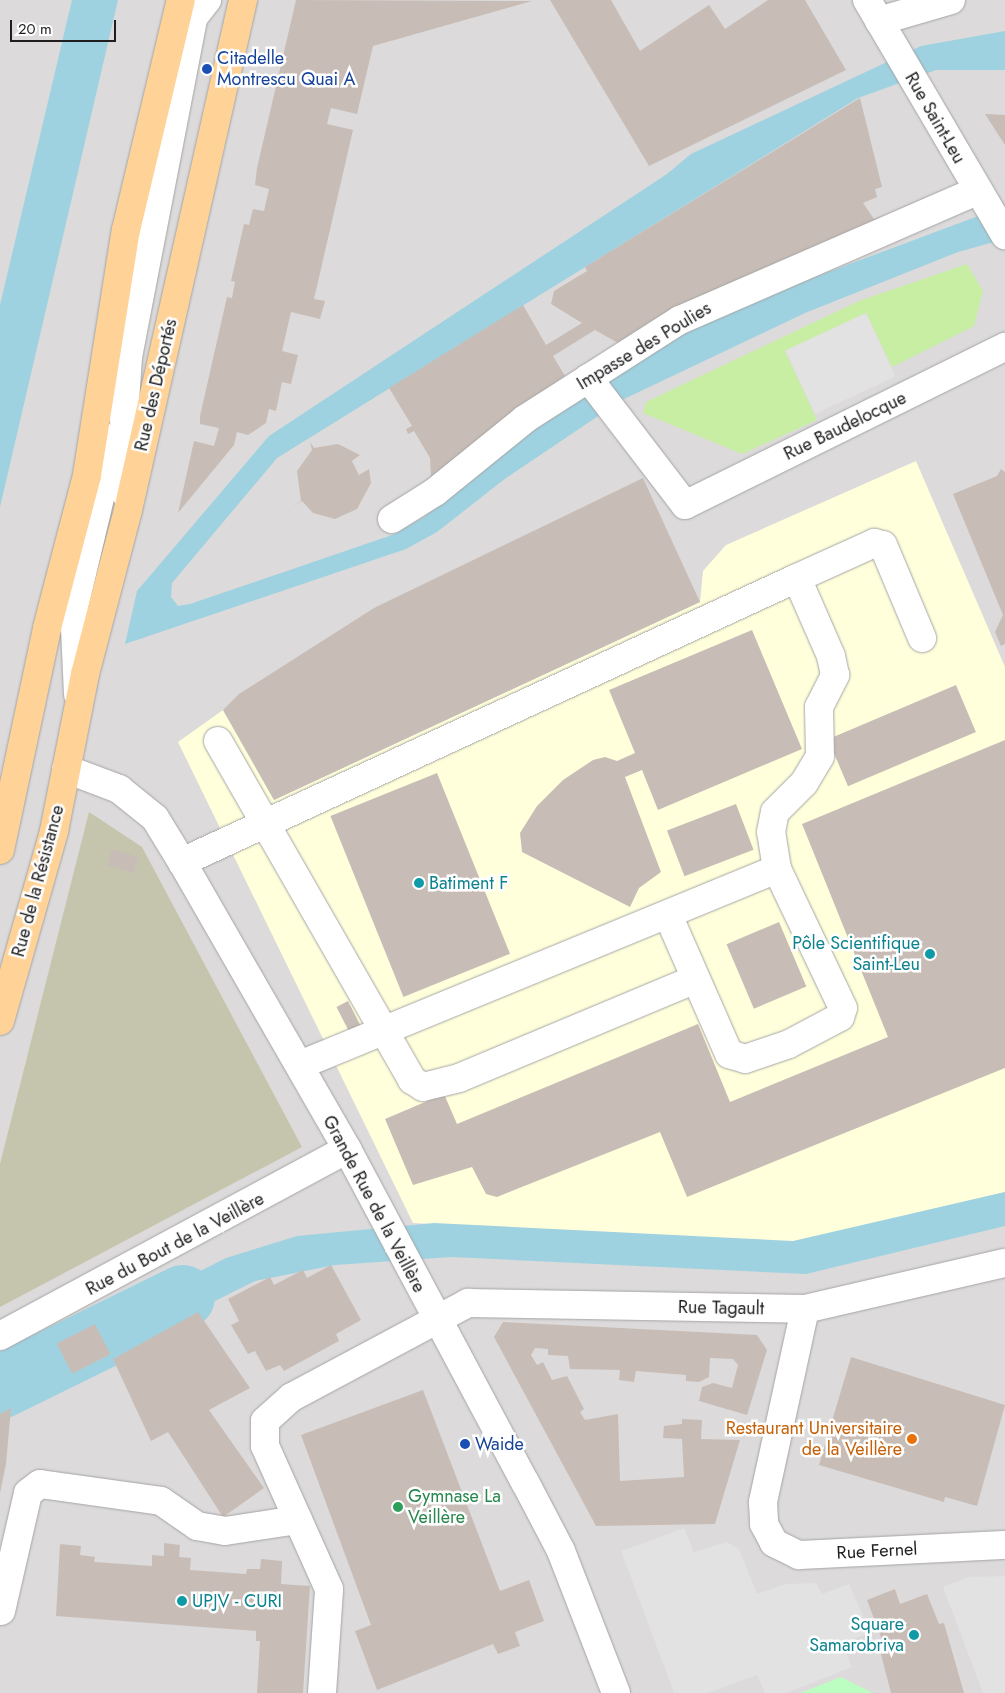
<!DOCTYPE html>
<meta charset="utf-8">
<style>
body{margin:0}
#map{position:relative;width:1005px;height:1693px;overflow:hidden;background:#efebe3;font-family:Jost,sans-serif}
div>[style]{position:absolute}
.residential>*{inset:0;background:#dcdada;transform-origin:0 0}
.education>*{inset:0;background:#ffffdc}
.construction>*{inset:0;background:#c5c5ad}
.grass>*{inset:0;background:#c8eea4}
.park>*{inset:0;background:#bcfdc1}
.parking>*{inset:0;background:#e2e2e2;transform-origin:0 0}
.water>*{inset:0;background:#9fd2e1}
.river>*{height:64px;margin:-32px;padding:0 32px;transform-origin:32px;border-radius:32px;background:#9fd2e1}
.building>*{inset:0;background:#c8bdb6;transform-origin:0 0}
.roads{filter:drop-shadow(0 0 1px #a5a5a5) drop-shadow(0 0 1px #a5a5a5)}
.minor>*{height:28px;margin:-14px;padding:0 14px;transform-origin:14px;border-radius:14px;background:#fff}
.major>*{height:28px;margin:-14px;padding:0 14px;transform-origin:14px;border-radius:14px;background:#ffd398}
.dots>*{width:14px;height:14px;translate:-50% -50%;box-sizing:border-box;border:2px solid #fff;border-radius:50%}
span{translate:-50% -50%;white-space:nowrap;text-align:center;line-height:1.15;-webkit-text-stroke:5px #fff;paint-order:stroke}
.transit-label{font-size:18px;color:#164399}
.left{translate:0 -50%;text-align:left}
.street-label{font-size:18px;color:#1e1e1e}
.culture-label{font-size:18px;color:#0d838f}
.right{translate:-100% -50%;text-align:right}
.food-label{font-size:18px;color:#c56008}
.leisure-label{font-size:18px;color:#27864d}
.scale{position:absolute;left:10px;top:20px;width:106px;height:22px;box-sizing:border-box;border:2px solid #1e1e1e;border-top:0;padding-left:6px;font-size:15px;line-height:18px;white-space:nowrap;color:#1e1e1e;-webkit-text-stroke:4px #fff;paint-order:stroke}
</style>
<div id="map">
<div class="residential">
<div style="left:0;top:0;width:1005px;height:1693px"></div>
</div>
<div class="education">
<div style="clip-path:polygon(916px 461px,1005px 667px,1005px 1192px,790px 1243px,413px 1223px,178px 742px,223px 710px,274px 800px,700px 602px,703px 571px,726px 545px)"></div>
</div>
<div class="construction">
<div style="clip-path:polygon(89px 812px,142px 847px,302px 1147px,0 1307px,0 1164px)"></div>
</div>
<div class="grass">
<div style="clip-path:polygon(967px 264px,983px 291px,974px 326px,892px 367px,866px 313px,785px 351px,817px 420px,742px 454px,643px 413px,646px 402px,859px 301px)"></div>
</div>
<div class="park">
<div style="clip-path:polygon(841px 1677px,873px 1693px,800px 1693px)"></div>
</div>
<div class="parking">
<div style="left:866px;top:313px;width:70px;height:89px;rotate:65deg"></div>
<div style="clip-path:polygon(684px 1528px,694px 1552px,727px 1542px,739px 1549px,757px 1594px,786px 1584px,816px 1583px,822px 1594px,849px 1584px,870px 1633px,842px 1643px,852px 1667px,787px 1693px,765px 1693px,757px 1675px,708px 1693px,674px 1693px,621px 1551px)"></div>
<div style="clip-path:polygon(1005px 1576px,1005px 1693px,983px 1693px,943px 1587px,969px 1577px)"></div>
</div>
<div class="water">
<div style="clip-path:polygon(72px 0,118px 0,0 507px,0 305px)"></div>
<div style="clip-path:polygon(1005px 31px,1005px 70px,936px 70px,858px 98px,277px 458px,172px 583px,171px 597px,178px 606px,190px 604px,395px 534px,424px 517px,520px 438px,655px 348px,748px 302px,1005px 206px,1005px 239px,958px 252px,805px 313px,622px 400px,506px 478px,437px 532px,406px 549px,125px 644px,137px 591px,269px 436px,667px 174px,691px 154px,921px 46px)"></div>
<div style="clip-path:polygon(1005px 1192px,1005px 1226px,806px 1274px,452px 1257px,335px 1265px,255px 1281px,111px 1353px,97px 1323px,226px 1258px,297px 1236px,434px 1223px,793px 1241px)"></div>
<div style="clip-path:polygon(57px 1345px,71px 1372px,0 1406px,0 1374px)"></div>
</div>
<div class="river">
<div style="left:0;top:1387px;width:204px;rotate:-26.2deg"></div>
</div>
<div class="building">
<div style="clip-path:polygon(296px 0,532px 1px,373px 46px,357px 114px,331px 108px,327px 124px,353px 130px,314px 299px,325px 301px,320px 319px,291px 312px,282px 351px,298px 355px,291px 384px,282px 382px,276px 411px,269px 409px,266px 423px,248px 435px,237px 432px,234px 445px,178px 513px,194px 441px,214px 446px,219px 428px,200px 424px,200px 416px,227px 297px,232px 298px,235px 282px,231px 281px,244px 224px,249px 225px,253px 209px,264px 211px,269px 189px,255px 185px,257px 168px)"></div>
<div style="clip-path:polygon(550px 0,611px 0,640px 51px,709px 5px,725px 29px,768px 0,805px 0,846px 70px,649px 166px)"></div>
<div style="clip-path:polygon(860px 98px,882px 187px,875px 189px,877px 197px,863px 203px,874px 219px,895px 213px,691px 301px,618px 343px,595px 330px,553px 356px,565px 376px,503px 419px,418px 488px,431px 476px,430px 458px,414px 431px,408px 434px,406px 429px,412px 426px,389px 388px,523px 305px,546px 345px,582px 323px,551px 304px,554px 291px,587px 271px,585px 267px)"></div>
<div style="clip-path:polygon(985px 114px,1005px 115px,1005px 145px)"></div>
<div style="clip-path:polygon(310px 442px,314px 448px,338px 444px,360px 455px,352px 461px,359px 475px,369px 469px,371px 483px,357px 509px,335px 519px,313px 513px,302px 501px,292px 507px,301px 501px,297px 471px,312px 450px)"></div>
<div style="clip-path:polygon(1001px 469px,1005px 472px,1005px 644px,1001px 646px,995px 632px,1003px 615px,953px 494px,997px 476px)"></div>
<div style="clip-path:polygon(643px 478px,700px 602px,274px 800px,223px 710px,239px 694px,374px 608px)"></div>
<div style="clip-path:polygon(752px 630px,802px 749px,658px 810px,642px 770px,625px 777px,661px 872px,639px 888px,630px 907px,522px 852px,520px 833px,537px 806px,563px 780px,593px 760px,605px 757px,617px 761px,635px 753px,609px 690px)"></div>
<div style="left:956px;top:685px;width:51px;height:139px;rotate:67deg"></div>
<div style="clip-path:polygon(1005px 740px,1005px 1068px,687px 1197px,660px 1132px,497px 1197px,486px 1194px,472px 1167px,413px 1185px,385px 1119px,444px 1094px,457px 1124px,698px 1024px,730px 1102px,888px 1037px,802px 824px)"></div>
<div style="left:437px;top:773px;width:195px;height:115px;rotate:68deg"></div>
<div style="left:736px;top:804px;width:49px;height:74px;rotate:69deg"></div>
<div style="left:112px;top:849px;width:28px;height:17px;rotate:17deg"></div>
<div style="left:779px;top:922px;width:70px;height:57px;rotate:67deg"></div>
<div style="left:348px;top:1001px;width:28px;height:13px;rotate:63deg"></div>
<div style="clip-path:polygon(331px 1265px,361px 1320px,336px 1334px,339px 1341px,284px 1371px,280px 1365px,266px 1371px,255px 1351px,248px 1354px,231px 1325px,239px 1321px,228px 1299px,270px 1277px,274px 1285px,303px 1270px,307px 1278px)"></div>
<div style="clip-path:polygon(198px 1312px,250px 1388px,209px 1410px,264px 1488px,223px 1517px,168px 1432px,151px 1441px,113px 1359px)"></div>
<div style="clip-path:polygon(503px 1322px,757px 1335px,767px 1350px,747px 1415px,699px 1401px,702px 1387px,713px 1383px,732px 1388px,738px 1365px,733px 1359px,710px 1358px,709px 1377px,699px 1382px,686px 1381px,686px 1375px,636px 1371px,634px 1382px,619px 1380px,620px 1370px,570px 1369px,568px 1356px,548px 1355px,548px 1349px,535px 1348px,531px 1355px,537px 1365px,543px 1362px,552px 1380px,567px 1376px,584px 1409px,580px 1412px,585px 1420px,618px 1414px,620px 1481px,684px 1477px,682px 1439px,663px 1438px,664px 1426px,682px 1424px,682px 1419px,702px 1420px,701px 1439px,740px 1440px,715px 1524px,596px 1526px,494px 1337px)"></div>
<div style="left:95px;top:1324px;width:34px;height:43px;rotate:63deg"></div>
<div style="clip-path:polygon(851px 1357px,1005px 1405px,977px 1506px,945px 1497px,944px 1502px,819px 1465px)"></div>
<div style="clip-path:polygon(423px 1390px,500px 1591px,529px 1580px,544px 1621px,515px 1632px,520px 1646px,498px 1654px,493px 1644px,377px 1690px,355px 1631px,371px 1625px,301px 1435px)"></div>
<div style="clip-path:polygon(11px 1408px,6px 1464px,0 1493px,0 1414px)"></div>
<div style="clip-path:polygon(164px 1543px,180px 1545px,179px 1557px,191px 1558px,190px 1570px,246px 1574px,247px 1569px,260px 1569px,261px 1559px,282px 1561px,281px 1584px,310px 1586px,303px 1693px,257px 1693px,260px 1641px,256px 1641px,256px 1631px,56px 1616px,60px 1544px,81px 1546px,80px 1555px,95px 1557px,94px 1562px,152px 1566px,152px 1555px,164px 1556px)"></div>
<div style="clip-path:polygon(895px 1589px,900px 1604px,927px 1594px,939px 1624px,944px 1623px,964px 1693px,891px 1693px,879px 1647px,884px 1645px,867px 1600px)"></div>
</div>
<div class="roads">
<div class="minor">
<div style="left:867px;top:0;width:273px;rotate:59.6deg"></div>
<div style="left:879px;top:21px;width:75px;rotate:-16.3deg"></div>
<div style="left:588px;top:378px;width:160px;rotate:52.6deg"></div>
<div style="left:685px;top:505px;width:357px;rotate:-26.3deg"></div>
<div style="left:127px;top:496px;width:79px;rotate:-92.2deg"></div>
<div style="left:124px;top:417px;width:60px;rotate:-86.2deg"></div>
<div style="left:128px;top:357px;width:345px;rotate:-79.1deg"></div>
<div style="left:193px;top:18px;width:23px;rotate:-52deg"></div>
<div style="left:392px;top:519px;width:51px;rotate:-32.1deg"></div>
<div style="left:435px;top:492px;width:116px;rotate:-39deg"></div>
<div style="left:525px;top:419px;width:184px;rotate:-32.6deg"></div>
<div style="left:680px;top:320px;width:323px;rotate:-23.5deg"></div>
<div style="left:78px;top:694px;width:87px;rotate:-92.6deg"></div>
<div style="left:74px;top:607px;width:125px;rotate:-76.6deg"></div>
<div style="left:103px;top:485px;width:52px;rotate:-94.4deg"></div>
<div style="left:218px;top:741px;width:391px;rotate:60.2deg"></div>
<div style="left:412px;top:1080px;width:13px;rotate:32deg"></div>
<div style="left:423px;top:1087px;width:37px;rotate:-14deg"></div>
<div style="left:459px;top:1078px;width:254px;rotate:-22.7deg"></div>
<div style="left:66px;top:769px;width:57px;rotate:20.7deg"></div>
<div style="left:119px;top:789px;width:46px;rotate:38.9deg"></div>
<div style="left:155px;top:818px;width:52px;rotate:58.5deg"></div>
<div style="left:182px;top:862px;width:331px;rotate:60.1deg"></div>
<div style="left:347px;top:1149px;width:378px;rotate:61.9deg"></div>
<div style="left:525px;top:1482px;width:78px;rotate:62.4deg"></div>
<div style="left:561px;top:1551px;width:152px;rotate:68.8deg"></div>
<div style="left:182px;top:862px;width:677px;rotate:-24.79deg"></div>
<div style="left:668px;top:915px;width:152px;rotate:66.3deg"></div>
<div style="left:729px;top:1054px;width:17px;rotate:17deg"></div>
<div style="left:745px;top:1059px;width:46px;rotate:-18.8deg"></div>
<div style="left:789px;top:1044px;width:58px;rotate:-27.9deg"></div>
<div style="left:840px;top:1017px;width:9px;rotate:-72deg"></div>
<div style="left:843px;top:1008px;width:154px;rotate:-115.4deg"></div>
<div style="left:300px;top:1065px;width:516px;rotate:-22.34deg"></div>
<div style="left:777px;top:869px;width:37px;rotate:-99deg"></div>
<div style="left:771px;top:832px;width:20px;rotate:-79deg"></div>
<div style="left:775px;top:812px;width:41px;rotate:-45deg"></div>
<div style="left:804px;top:783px;width:31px;rotate:-59deg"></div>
<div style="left:820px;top:756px;width:49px;rotate:-91.2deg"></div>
<div style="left:819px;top:707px;width:36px;rotate:-63deg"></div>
<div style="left:835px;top:675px;width:19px;rotate:-102deg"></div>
<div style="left:831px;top:656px;width:85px;rotate:-113.6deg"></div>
<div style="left:797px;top:578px;width:85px;rotate:-24.4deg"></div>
<div style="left:874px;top:543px;width:9px;rotate:13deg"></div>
<div style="left:883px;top:545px;width:101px;rotate:67.2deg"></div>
<div style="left:805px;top:1309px;width:198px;rotate:102.3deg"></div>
<div style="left:763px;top:1502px;width:22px;rotate:87deg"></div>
<div style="left:764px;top:1524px;width:21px;rotate:62deg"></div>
<div style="left:774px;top:1543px;width:28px;rotate:26deg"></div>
<div style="left:799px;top:1555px;width:206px;rotate:-2.8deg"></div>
<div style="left:0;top:1336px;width:394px;rotate:-28.3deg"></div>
<div style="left:1px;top:1611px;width:121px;rotate:-77.1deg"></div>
<div style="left:28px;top:1493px;width:15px;rotate:-37deg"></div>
<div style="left:40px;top:1484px;width:122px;rotate:8deg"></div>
<div style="left:161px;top:1501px;width:44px;rotate:34.8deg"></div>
<div style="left:197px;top:1526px;width:28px;rotate:10deg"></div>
<div style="left:225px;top:1531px;width:74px;rotate:-8.6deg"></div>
<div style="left:322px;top:1693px;width:104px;rotate:-86.1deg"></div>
<div style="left:329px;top:1589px;width:157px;rotate:-114.1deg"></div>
<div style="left:265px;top:1446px;width:25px;rotate:-90deg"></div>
<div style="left:265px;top:1421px;width:36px;rotate:-42deg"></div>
<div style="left:292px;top:1397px;width:200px;rotate:-28.1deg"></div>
<div style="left:468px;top:1303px;width:337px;rotate:1deg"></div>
<div style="left:805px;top:1309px;width:205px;rotate:-13deg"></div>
</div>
<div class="major">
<div style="left:0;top:850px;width:227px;rotate:-78deg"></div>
<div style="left:47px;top:628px;width:158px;rotate:-75.3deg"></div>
<div style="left:87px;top:475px;width:248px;rotate:-81deg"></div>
<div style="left:126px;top:230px;width:236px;rotate:-76.6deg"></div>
<div style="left:0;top:1021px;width:198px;rotate:-74.1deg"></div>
<div style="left:54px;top:831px;width:160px;rotate:-78.8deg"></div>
<div style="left:85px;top:674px;width:170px;rotate:-75.3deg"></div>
<div style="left:128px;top:510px;width:523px;rotate:-77.29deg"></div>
</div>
</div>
<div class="dots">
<div style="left:207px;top:69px;background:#1a4fb4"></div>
<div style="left:419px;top:883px;background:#0f9aa8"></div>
<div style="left:930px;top:954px;background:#0f9aa8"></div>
<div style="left:912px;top:1439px;background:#e8710a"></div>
<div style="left:465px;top:1444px;background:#1a4fb4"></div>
<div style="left:398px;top:1507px;background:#2e9e5b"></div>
<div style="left:182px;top:1601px;background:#0f9aa8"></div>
<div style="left:914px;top:1635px;background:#0f9aa8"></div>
</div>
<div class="transit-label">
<span class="left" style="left:217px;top:69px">Citadelle<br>Montrescu Quai A</span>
<span class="left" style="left:475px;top:1444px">Waide</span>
</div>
<div class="street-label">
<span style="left:935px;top:118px;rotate:60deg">Rue Saint-Leu</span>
<span style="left:644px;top:346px;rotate:-31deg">Impasse des Poulies</span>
<span style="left:156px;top:385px;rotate:-77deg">Rue des Déportés</span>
<span style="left:845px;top:426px;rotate:-26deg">Rue Baudelocque</span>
<span style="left:38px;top:881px;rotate:-75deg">Rue de la Résistance</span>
<span style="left:374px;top:1204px;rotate:62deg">Grande Rue de la Veillère</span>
<span style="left:175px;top:1244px;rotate:-28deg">Rue du Bout de la Veillère</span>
<span style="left:721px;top:1308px;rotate:1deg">Rue Tagault</span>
<span style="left:877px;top:1551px;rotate:-3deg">Rue Fernel</span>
</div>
<div class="culture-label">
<span class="left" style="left:429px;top:883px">Batiment F</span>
<span class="right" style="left:920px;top:954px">Pôle Scientifique<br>Saint-Leu</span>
<span class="left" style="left:192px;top:1601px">UPJV - CURI</span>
<span class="right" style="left:904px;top:1635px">Square<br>Samarobriva</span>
</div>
<div class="food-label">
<span class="right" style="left:902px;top:1439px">Restaurant Universitaire<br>de la Veillère</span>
</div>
<div class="leisure-label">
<span class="left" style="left:408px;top:1507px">Gymnase La<br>Veillère</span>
</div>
<div class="scale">20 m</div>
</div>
